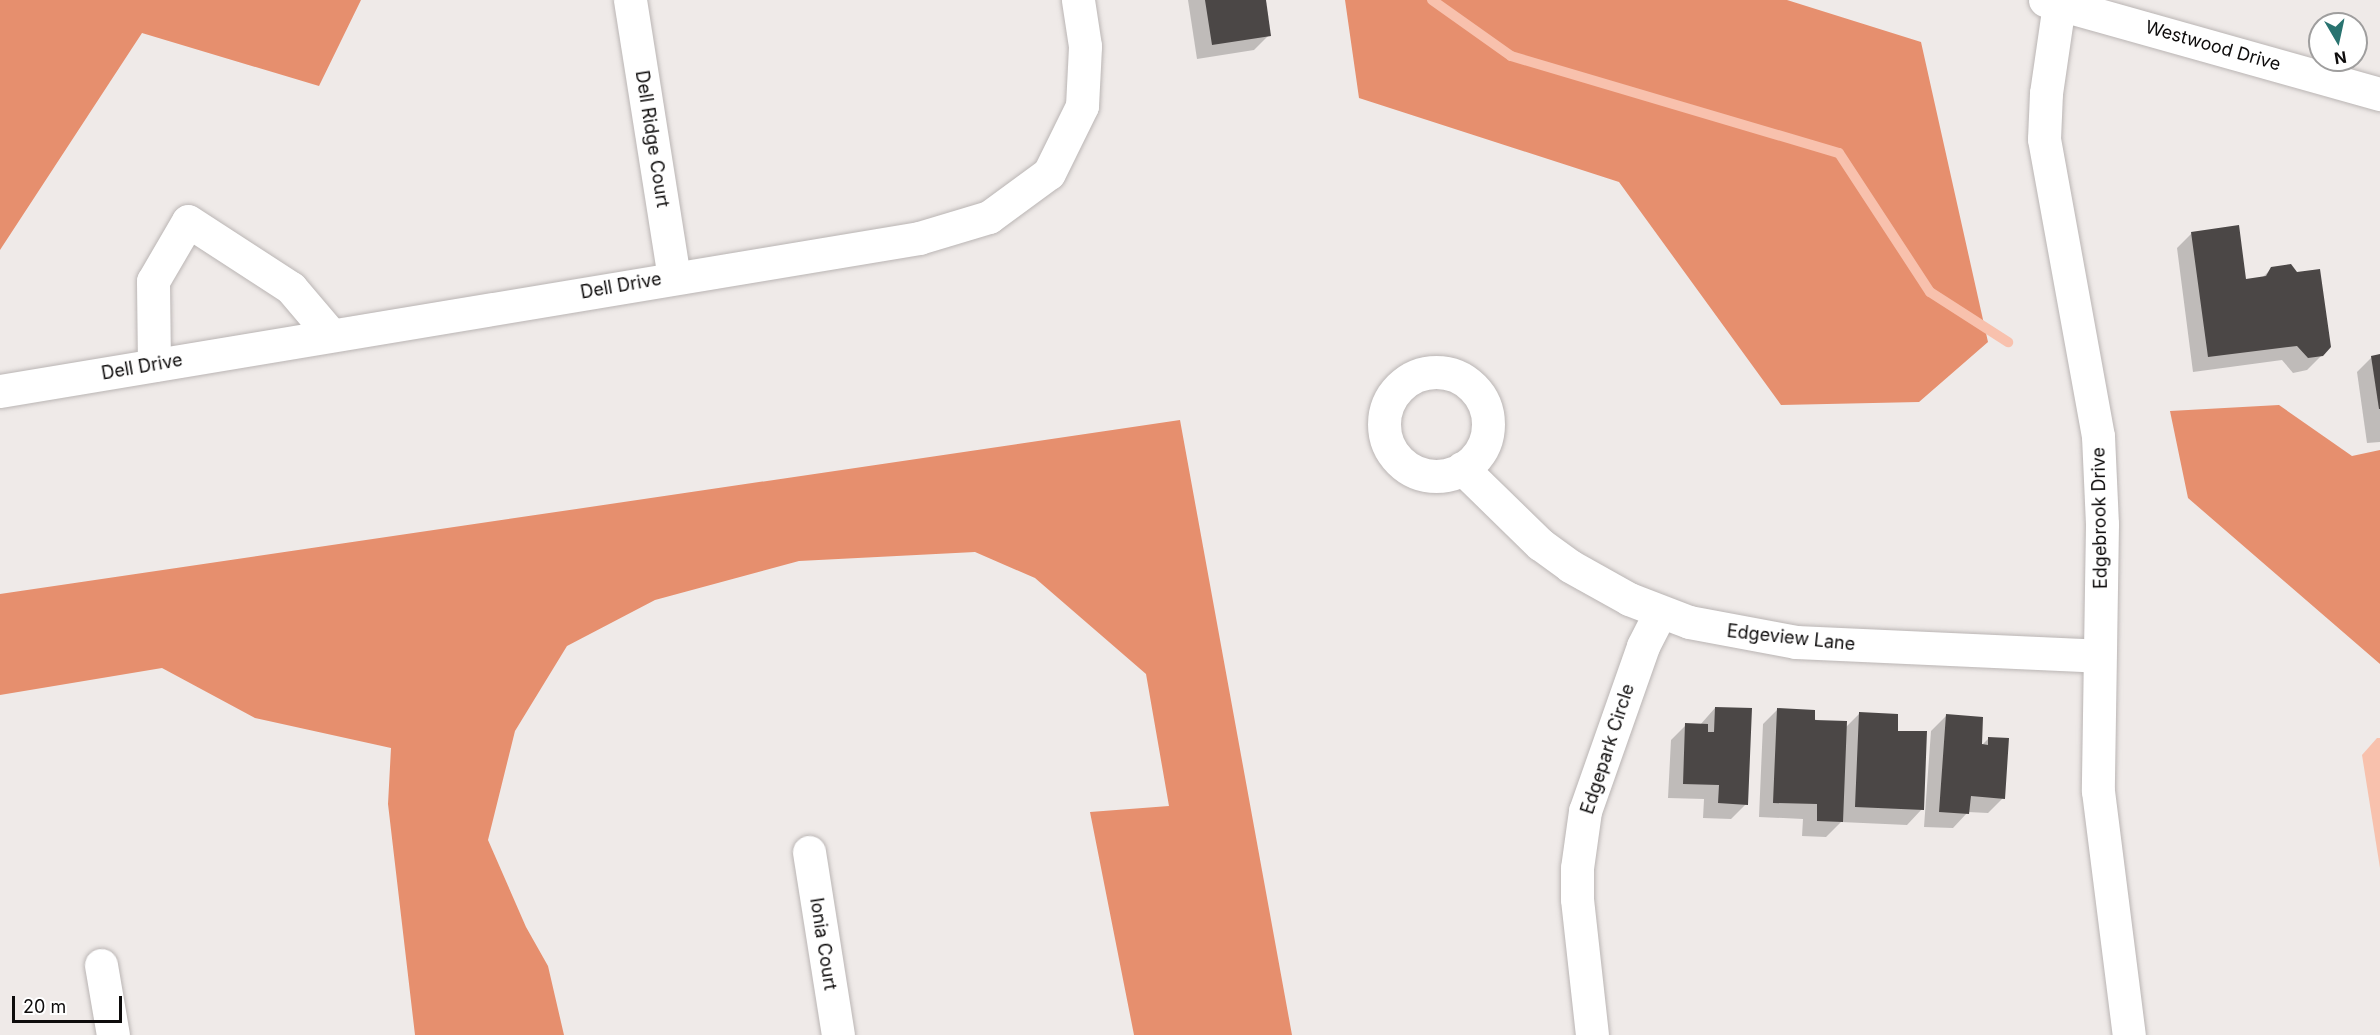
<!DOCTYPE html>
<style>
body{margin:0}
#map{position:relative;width:2380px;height:1035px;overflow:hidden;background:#efeae8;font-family:Inter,sans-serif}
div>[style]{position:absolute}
.forest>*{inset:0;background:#e68f6e}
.water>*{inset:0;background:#f8c1ad}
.shadow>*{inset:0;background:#0003}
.stream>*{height:10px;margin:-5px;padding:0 5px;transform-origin:5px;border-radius:5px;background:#f8c1ad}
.building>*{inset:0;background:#4b4746}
.roads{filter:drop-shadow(0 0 2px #bab5b4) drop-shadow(0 0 2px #bab5b4)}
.minor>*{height:33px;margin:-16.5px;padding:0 16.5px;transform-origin:16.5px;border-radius:16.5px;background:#fff}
.minor>.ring{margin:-16.5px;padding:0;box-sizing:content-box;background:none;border:33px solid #fff;border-radius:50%}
span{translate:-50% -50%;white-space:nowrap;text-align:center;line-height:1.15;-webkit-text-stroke:6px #fff;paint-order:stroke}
.street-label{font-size:18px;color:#0e0c0c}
.north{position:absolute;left:2308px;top:12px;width:60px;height:60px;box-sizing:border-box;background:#fff;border:2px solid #9f9e9e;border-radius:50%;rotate:171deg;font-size:16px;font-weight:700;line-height:24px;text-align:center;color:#0e0c0c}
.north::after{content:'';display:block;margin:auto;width:21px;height:27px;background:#297370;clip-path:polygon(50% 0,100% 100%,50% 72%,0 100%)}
.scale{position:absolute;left:12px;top:996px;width:110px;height:27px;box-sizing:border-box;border:3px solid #0e0c0c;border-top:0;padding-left:8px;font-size:18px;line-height:21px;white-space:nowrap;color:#0e0c0c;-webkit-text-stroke:4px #fff;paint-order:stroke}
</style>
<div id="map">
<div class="forest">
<div style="clip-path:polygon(0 0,361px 0,319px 86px,142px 33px,0 250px)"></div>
<div style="clip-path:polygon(1345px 0,1787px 0,1921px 42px,1988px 342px,1919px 402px,1781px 405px,1619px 182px,1359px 98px)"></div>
<div style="clip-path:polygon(2279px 405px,2352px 456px,2380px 450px,2380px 664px,2188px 498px,2170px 411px)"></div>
<div style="clip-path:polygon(1180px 420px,1292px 1035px,1134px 1035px,1090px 812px,1169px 806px,1146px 674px,1035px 578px,975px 552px,799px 561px,655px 600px,567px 646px,515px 731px,488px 840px,526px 927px,548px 966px,564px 1035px,415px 1035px,388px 804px,391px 748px,255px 718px,162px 668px,0 695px,0 594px)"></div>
</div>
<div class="water">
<div style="clip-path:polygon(2377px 738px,2380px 738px,2380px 868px,2362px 755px)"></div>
</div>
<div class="shadow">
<div style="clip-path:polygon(1188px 0,1264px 0,1269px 35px,1254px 50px,1197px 59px)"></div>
<div style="clip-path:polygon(2192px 233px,2245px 281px,2262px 278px,2272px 268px,2322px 355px,2307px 370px,2293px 373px,2282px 360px,2193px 372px,2177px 248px)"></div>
<div style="clip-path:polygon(2380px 356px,2380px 442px,2367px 443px,2357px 372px,2372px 357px)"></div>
<div style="clip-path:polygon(1715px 708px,1746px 804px,1731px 819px,1703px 818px,1704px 799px,1668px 798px,1671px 740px,1686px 725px,1700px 725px)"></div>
<div style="clip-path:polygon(1778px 709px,1845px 728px,1859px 714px,1896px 732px,1922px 809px,1907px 825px,1841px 822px,1826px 837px,1802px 836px,1803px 819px,1759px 817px,1763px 724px)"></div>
<div style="clip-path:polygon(1946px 716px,1980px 747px,1989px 738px,2003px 798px,1988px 813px,1968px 812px,1953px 828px,1924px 827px,1931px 731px)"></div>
</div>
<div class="stream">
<div style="left:1432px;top:0;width:97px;rotate:35.3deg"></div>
<div style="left:1511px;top:56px;width:342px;rotate:16.5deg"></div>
<div style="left:1839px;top:153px;width:166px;rotate:56.8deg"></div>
<div style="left:1930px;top:292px;width:93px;rotate:32.7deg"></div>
</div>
<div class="building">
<div style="clip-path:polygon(1205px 0,1266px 0,1271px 36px,1212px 45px)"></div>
<div style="clip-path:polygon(2239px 225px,2246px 279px,2266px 276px,2271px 267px,2291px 264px,2297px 272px,2320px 269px,2331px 347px,2323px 356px,2308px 358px,2297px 346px,2208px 357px,2191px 232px)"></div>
<div style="clip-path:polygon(2380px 354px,2380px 409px,2379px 409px,2371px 356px)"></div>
<div style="clip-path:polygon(1715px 707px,1752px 708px,1748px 805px,1718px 803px,1719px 785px,1683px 784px,1685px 723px,1708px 724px,1708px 732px,1714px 732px)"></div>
<div style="clip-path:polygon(1777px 708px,1815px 710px,1815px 720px,1847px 721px,1843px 822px,1817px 821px,1817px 804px,1773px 803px)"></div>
<div style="clip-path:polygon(1859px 712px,1898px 714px,1898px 731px,1927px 731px,1924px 810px,1855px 807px)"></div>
<div style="clip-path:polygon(1946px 714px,1983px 717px,1982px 744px,1988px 745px,1988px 737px,2009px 738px,2005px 799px,1971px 796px,1969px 814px,1939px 812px)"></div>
</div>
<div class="roads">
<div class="minor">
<div style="left:630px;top:0;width:280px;rotate:81deg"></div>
<div style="left:2045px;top:0;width:348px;rotate:15.7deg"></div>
<div style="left:2059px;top:4px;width:90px;rotate:98.3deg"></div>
<div style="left:2046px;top:93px;width:46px;rotate:92.5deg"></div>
<div style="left:2044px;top:139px;width:302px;rotate:79.7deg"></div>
<div style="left:2098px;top:436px;width:88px;rotate:87.4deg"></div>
<div style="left:2102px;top:524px;width:267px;rotate:90.9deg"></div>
<div style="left:2098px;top:791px;width:246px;rotate:82.8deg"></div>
<div style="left:154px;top:365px;width:84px;rotate:-90.7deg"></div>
<div style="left:153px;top:281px;width:69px;rotate:-59.7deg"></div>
<div style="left:188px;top:221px;width:123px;rotate:33deg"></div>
<div style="left:291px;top:288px;width:62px;rotate:49.6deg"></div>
<div class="ring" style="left:1384px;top:372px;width:71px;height:71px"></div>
<div style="left:0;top:391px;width:932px;rotate:-9.45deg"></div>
<div style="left:919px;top:238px;width:73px;rotate:-16.7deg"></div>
<div style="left:989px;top:217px;width:74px;rotate:-36.3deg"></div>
<div style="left:1049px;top:173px;width:75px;rotate:-63.8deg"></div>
<div style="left:1082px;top:106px;width:60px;rotate:-87.1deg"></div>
<div style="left:1085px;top:46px;width:47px;rotate:-98.7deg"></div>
<div style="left:1462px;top:468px;width:109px;rotate:44.3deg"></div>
<div style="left:1540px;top:544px;width:37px;rotate:36deg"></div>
<div style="left:1570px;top:566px;width:68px;rotate:29.2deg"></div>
<div style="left:1629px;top:599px;width:64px;rotate:21deg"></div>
<div style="left:1689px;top:622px;width:109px;rotate:10.6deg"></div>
<div style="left:1796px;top:642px;width:303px;rotate:2.6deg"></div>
<div style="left:809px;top:852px;width:185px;rotate:81deg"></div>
<div style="left:101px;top:965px;width:71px;rotate:80.3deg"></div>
<div style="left:1592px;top:1035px;width:137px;rotate:-96.3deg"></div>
<div style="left:1577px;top:899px;width:31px;rotate:-90deg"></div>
<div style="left:1577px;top:868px;width:58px;rotate:-82deg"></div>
<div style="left:1585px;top:811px;width:175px;rotate:-70.6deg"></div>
<div style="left:1643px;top:646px;width:38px;rotate:-63deg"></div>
</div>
</div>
<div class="street-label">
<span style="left:2213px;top:46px;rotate:16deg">Westwood Drive</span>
<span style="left:652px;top:139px;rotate:81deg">Dell Ridge Court</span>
<span style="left:621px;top:286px;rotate:-10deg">Dell Drive</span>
<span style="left:142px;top:367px;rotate:-10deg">Dell Drive</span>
<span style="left:2100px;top:518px;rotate:-91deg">Edgebrook Drive</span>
<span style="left:1791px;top:638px;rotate:6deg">Edgeview Lane</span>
<span style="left:1608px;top:749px;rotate:-72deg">Edgepark Circle</span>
<span style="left:823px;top:944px;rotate:81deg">Ionia Court</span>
</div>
<div class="north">N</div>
<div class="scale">20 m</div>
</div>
